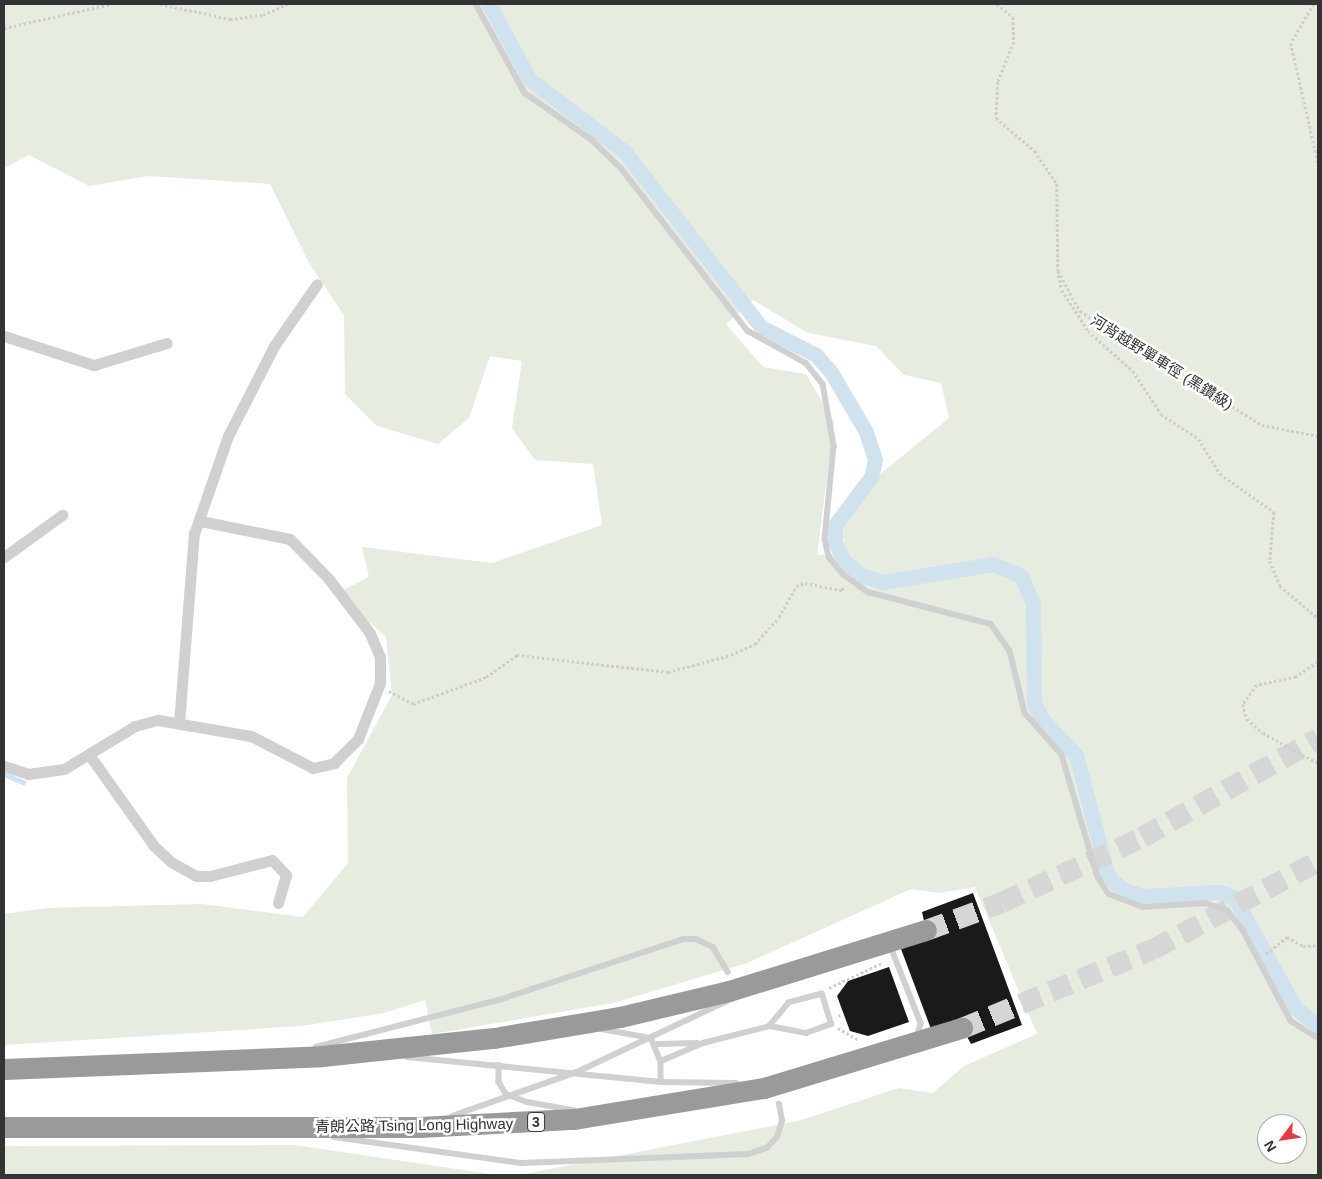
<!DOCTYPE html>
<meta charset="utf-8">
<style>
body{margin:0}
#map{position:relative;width:1322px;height:1179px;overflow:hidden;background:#fff;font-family:Helvetica,"Noto Sans TC",sans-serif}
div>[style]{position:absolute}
.green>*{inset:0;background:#e6ecdf}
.stream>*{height:4.5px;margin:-2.25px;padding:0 2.25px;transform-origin:2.25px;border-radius:2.25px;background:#cfe2ee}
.canal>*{height:15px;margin:-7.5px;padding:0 7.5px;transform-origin:7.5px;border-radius:7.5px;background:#cfe2ee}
.building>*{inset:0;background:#1a1a1a}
.highway-tunnel>*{height:21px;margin-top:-10.5px;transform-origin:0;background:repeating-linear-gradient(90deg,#d6d6d6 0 21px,transparent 0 32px)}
.path>*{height:2.5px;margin-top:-1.25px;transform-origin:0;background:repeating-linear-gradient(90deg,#cdcdcd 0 2.5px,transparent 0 5px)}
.lane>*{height:5.5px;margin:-2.75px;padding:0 2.75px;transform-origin:2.75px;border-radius:2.75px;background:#d0d0d0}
.street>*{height:11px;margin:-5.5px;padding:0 5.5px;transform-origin:5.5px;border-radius:5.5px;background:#d0d0d0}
.highway>*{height:21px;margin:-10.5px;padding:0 10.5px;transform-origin:10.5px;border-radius:10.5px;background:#9a9a9a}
span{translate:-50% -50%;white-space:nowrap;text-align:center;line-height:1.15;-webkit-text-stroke:5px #fff;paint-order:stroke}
.shield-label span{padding:1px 4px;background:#fff;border:1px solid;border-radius:4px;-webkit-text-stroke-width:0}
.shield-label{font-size:14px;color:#333;font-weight:700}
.street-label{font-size:15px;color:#333}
.frame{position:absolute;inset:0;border:5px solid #333;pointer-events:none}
.north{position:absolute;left:1257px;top:1114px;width:50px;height:50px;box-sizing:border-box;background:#fff;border:1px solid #adadad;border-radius:50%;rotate:239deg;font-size:14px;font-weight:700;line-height:20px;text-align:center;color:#333}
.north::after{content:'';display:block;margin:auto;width:18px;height:22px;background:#e63946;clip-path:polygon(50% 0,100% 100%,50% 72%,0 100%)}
</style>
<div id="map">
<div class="green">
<div style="clip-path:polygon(evenodd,4px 4px,1318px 4px,1318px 1175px,519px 1175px,798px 1121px,899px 1088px,933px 1093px,964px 1066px,1037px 1034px,975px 887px,939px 893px,911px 889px,747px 963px,613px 1003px,432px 1034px,425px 1000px,384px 1013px,301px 1026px,4px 1045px,4px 914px,47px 908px,202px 904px,303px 917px,348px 863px,347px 778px,392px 695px,386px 637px,337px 593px,369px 577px,362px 547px,492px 563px,602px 525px,593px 464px,535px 460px,512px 428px,522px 361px,490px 356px,469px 418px,438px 444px,377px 426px,345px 394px,344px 315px,309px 263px,270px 184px,148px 176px,89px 186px,29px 155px,4px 168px,4px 4px,753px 300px,808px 333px,876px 346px,904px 375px,941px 383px,949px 418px,879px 475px,840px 527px,848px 553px,817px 555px,834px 422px,806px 374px,763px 367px,726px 324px,753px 300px,4px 4px,1267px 1124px,1297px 1124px,1297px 1154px,1267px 1154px,1267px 1124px)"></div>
<div style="clip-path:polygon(294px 1145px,498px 1175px,4px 1175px,4px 1146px)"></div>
</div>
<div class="stream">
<div style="left:4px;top:774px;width:21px;rotate:23deg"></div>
</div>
<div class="canal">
<div style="left:489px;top:4px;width:85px;rotate:61.9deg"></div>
<div style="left:529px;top:79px;width:119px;rotate:37.2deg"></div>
<div style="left:624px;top:151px;width:223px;rotate:52.1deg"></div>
<div style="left:761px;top:327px;width:62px;rotate:27deg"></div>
<div style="left:816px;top:355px;width:23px;rotate:49deg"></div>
<div style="left:831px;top:372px;width:69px;rotate:59.7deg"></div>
<div style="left:866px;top:432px;width:29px;rotate:72deg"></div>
<div style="left:875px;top:460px;width:17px;rotate:103deg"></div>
<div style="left:871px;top:477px;width:60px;rotate:126.9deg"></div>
<div style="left:835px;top:525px;width:16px;rotate:90deg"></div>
<div style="left:835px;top:541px;width:21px;rotate:67deg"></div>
<div style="left:843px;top:560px;width:23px;rotate:40deg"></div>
<div style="left:861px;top:575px;width:23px;rotate:18deg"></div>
<div style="left:883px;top:582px;width:111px;rotate:-9.3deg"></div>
<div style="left:993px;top:564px;width:30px;rotate:23deg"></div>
<div style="left:1021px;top:576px;width:30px;rotate:66deg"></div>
<div style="left:1033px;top:603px;width:100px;rotate:89.4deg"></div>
<div style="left:1034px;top:703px;width:18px;rotate:63deg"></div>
<div style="left:1042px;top:719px;width:50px;rotate:46.6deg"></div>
<div style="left:1076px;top:755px;width:125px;rotate:75.2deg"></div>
<div style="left:1108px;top:876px;width:19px;rotate:43deg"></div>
<div style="left:1122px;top:889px;width:20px;rotate:20deg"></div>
<div style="left:1141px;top:896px;width:77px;rotate:-3deg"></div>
<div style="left:1218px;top:892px;width:17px;rotate:17deg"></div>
<div style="left:1234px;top:897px;width:126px;rotate:61deg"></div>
<div style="left:1295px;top:1007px;width:30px;rotate:40deg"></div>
</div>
<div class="building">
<div style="clip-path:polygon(973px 893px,1022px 1025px,971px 1044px,958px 1020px,931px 1029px,901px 949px,928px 939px,922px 912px)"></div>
<div style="clip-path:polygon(889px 967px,909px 1022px,868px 1036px,850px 1031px,837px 996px,848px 981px)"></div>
</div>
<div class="highway-tunnel">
<div style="left:926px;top:930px;width:81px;rotate:-20.2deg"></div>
<div style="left:1002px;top:902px;width:154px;rotate:-24.9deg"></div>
<div style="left:1142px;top:837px;width:202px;rotate:-29.4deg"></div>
<div style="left:962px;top:1028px;width:207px;rotate:-22.5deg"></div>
<div style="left:1153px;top:949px;width:187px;rotate:-28.1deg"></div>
</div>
<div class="path">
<div style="left:160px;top:4px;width:72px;rotate:12.1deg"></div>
<div style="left:230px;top:19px;width:33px;rotate:-7deg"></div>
<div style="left:263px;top:15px;width:27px;rotate:-24deg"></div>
<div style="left:997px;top:4px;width:21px;rotate:39deg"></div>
<div style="left:1013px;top:17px;width:25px;rotate:88deg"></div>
<div style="left:1014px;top:42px;width:43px;rotate:111.8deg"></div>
<div style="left:998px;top:82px;width:36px;rotate:93deg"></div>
<div style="left:996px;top:118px;width:51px;rotate:40.2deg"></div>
<div style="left:1035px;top:151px;width:40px;rotate:56deg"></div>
<div style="left:1057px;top:184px;width:87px;rotate:89.3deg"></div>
<div style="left:1058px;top:271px;width:46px;rotate:61.2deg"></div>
<div style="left:1080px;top:311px;width:215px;rotate:32.1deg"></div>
<div style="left:1262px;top:425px;width:57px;rotate:11.1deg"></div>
<div style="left:1314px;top:4px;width:45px;rotate:120.5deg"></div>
<div style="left:1291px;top:43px;width:123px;rotate:77.3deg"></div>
<div style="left:4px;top:28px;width:110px;rotate:-12.6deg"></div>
<div style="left:1059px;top:275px;width:15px;rotate:79deg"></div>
<div style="left:1062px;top:290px;width:49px;rotate:57.6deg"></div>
<div style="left:1088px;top:331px;width:60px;rotate:41.6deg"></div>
<div style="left:1133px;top:371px;width:51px;rotate:56.9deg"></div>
<div style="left:1161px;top:414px;width:45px;rotate:33.3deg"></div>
<div style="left:1199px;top:439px;width:41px;rotate:59deg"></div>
<div style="left:1220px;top:474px;width:66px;rotate:35.1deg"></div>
<div style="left:1274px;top:512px;width:49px;rotate:94.7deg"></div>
<div style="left:1270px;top:561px;width:27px;rotate:68deg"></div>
<div style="left:1280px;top:586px;width:50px;rotate:40.1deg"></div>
<div style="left:1318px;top:662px;width:27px;rotate:146deg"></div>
<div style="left:1296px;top:677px;width:40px;rotate:168deg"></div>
<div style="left:1257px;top:685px;width:24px;rotate:126deg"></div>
<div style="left:1243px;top:704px;width:16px;rotate:75deg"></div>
<div style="left:1247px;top:719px;width:21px;rotate:41deg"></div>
<div style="left:1263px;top:733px;width:63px;rotate:28.6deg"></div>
<div style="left:389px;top:691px;width:27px;rotate:28deg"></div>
<div style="left:413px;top:704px;width:78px;rotate:-20.3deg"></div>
<div style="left:486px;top:677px;width:38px;rotate:-35deg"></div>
<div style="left:517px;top:655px;width:152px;rotate:6.4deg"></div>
<div style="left:668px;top:672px;width:65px;rotate:-15.1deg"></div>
<div style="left:731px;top:655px;width:26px;rotate:-25deg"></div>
<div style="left:755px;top:644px;width:36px;rotate:-48deg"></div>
<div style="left:779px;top:617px;width:35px;rotate:-61deg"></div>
<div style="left:796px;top:586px;width:9px;rotate:-18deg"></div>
<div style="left:805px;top:583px;width:38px;rotate:11deg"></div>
<div style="left:842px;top:590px;width:5px;rotate:-53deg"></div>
<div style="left:1266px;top:954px;width:27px;rotate:-39deg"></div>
<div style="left:1287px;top:937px;width:18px;rotate:29deg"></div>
<div style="left:1303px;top:946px;width:15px;rotate:-4deg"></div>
<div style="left:829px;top:988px;width:59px;rotate:-25.3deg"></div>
<div style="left:838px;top:1016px;width:5px;rotate:-22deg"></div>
<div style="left:838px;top:1028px;width:24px;rotate:30deg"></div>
</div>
<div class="lane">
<div style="left:476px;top:4px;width:102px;rotate:61.2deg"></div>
<div style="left:525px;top:93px;width:82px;rotate:35deg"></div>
<div style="left:592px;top:140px;width:40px;rotate:44deg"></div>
<div style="left:621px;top:168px;width:207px;rotate:52.1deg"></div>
<div style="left:748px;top:331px;width:66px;rotate:28.9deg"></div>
<div style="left:806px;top:363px;width:27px;rotate:51deg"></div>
<div style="left:823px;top:384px;width:63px;rotate:79.9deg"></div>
<div style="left:834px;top:446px;width:93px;rotate:95.5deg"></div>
<div style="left:825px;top:539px;width:18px;rotate:77deg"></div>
<div style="left:829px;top:557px;width:22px;rotate:51deg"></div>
<div style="left:843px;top:574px;width:31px;rotate:36deg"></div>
<div style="left:868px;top:592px;width:127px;rotate:14.6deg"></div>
<div style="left:991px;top:624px;width:33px;rotate:55deg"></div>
<div style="left:1010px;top:651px;width:64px;rotate:76.4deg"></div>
<div style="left:1025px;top:713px;width:56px;rotate:48.6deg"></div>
<div style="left:1062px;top:755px;width:127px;rotate:73.6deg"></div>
<div style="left:1098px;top:877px;width:20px;rotate:57deg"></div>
<div style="left:1109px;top:894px;width:36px;rotate:21deg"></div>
<div style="left:1143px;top:907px;width:62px;rotate:-3.7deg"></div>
<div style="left:1205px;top:903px;width:23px;rotate:18deg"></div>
<div style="left:1227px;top:910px;width:26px;rotate:51deg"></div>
<div style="left:1243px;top:930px;width:103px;rotate:62.2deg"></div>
<div style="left:1291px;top:1021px;width:32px;rotate:32deg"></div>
<div style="left:891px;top:947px;width:82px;rotate:68.5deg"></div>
<div style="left:921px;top:1023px;width:12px;rotate:104deg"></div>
<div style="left:601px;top:1029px;width:51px;rotate:10.2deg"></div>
<div style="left:651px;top:1038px;width:25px;rotate:67deg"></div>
<div style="left:661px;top:1061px;width:21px;rotate:90deg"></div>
<div style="left:657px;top:1044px;width:40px;rotate:-1.4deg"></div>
<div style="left:316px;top:1047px;width:192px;rotate:-14.5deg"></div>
<div style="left:502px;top:999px;width:191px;rotate:-18.3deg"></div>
<div style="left:683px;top:939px;width:13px"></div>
<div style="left:696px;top:939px;width:19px;rotate:25deg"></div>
<div style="left:713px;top:947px;width:29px;rotate:59deg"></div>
<div style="left:407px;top:1057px;width:255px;rotate:5.6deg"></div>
<div style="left:661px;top:1082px;width:75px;rotate:0.8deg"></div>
<div style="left:661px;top:1061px;width:46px;rotate:-23.2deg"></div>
<div style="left:703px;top:1043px;width:69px;rotate:-14.2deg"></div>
<div style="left:770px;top:1026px;width:37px;rotate:11deg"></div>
<div style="left:806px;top:1033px;width:27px;rotate:-20deg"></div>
<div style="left:831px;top:1024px;width:31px;rotate:-107deg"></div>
<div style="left:822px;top:994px;width:34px;rotate:165deg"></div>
<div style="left:789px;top:1003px;width:30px;rotate:130deg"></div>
<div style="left:499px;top:1065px;width:17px;rotate:90deg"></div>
<div style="left:499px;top:1082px;width:14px;rotate:60deg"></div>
<div style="left:506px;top:1094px;width:22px;rotate:21deg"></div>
<div style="left:527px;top:1102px;width:47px;rotate:9.9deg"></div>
<div style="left:452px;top:1116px;width:133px;rotate:-19.4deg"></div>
<div style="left:577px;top:1072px;width:166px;rotate:-25.3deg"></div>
<div style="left:334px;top:1137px;width:190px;rotate:7.9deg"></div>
<div style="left:522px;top:1163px;width:226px;rotate:-2.3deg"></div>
<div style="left:748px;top:1154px;width:20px;rotate:-18deg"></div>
<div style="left:767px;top:1148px;width:15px;rotate:-48deg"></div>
<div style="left:777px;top:1137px;width:17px;rotate:-73deg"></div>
<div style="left:782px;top:1121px;width:17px;rotate:-100deg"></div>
</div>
<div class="street">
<div style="left:4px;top:336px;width:95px;rotate:17.9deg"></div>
<div style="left:94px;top:365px;width:76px;rotate:-16.8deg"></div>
<div style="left:4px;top:557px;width:72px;rotate:-35.9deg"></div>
<div style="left:179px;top:723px;width:190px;rotate:-85.5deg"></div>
<div style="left:194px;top:534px;width:104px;rotate:-70.9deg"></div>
<div style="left:228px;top:436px;width:101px;rotate:-62.9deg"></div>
<div style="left:274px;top:346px;width:75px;rotate:-55.3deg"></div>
<div style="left:90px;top:756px;width:110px;rotate:54.6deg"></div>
<div style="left:154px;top:846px;width:23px;rotate:43deg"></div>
<div style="left:171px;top:862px;width:29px;rotate:29deg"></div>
<div style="left:196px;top:876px;width:14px"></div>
<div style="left:210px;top:876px;width:64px;rotate:-14.5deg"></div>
<div style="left:272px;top:860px;width:21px;rotate:47deg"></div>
<div style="left:286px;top:875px;width:29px;rotate:106deg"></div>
<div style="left:4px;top:766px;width:25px;rotate:18deg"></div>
<div style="left:28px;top:774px;width:36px;rotate:-8deg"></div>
<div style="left:64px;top:769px;width:83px;rotate:-31.2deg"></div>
<div style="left:135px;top:726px;width:24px;rotate:-15deg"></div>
<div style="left:158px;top:720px;width:94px;rotate:9.8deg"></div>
<div style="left:251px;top:736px;width:70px;rotate:27.3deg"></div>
<div style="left:313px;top:768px;width:22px;rotate:-13deg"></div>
<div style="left:334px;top:763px;width:34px;rotate:-45deg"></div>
<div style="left:358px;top:739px;width:60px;rotate:-68.6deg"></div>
<div style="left:380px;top:683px;width:26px;rotate:-90deg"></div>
<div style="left:380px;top:657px;width:26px;rotate:-113deg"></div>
<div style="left:370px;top:633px;width:69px;rotate:-127.4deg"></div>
<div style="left:328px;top:578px;width:54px;rotate:-134.3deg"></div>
<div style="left:290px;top:539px;width:91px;rotate:-168.6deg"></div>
</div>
<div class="highway">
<div style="left:4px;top:1069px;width:318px;rotate:-2.3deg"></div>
<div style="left:322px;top:1056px;width:173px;rotate:-6deg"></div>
<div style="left:494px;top:1038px;width:128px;rotate:-9.5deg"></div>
<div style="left:620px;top:1017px;width:112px;rotate:-13.4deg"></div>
<div style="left:729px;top:991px;width:206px;rotate:-17.2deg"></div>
<div style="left:4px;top:1127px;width:415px"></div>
<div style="left:419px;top:1127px;width:155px;rotate:-3deg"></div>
<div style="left:574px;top:1119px;width:193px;rotate:-9.3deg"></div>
<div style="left:764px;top:1088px;width:207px;rotate:-16.9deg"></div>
</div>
<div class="shield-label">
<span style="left:536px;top:1122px">3</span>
</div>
<div class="street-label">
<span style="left:1162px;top:362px;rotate:32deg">河背越野單車徑 (黑鑽級)</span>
<span style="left:414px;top:1125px;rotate:-1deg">青朗公路 Tsing Long Highway</span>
</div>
<div class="frame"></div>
<div class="north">N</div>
</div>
